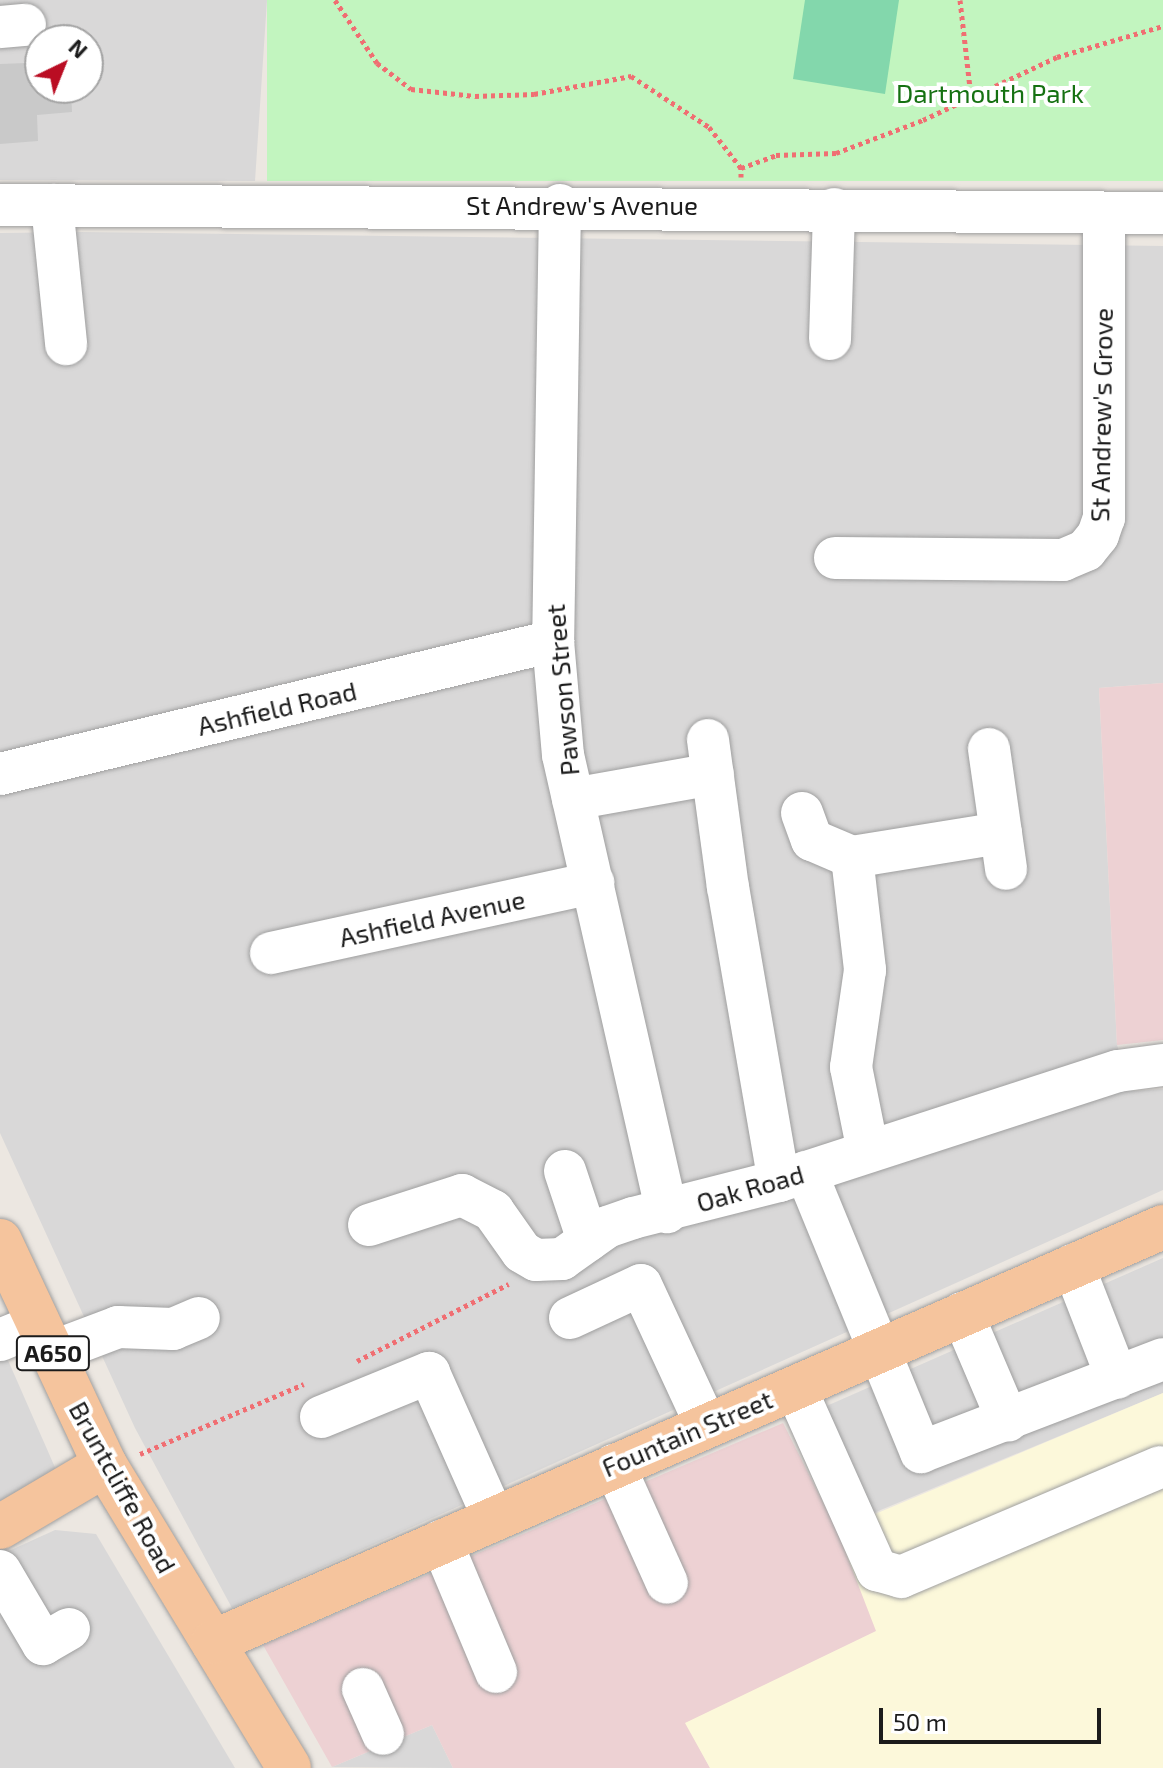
<!DOCTYPE html>
<style>
body{margin:0}
#map{position:relative;width:1163px;height:1768px;overflow:hidden;background:#ece7e1;font-family:"Exo 2",sans-serif}
div>[style]{position:absolute}
.residential>*{inset:0;background:#d9d8d8}
.commercial>*{inset:0;background:#edd1d3}
.education>*{inset:0;background:#fcf8da}
.religious>*{inset:0;background:#c9c9c9}
.park>*{inset:0;background:#c2f5bf;transform-origin:0 0}
.pitch>*{inset:0;background:#83d7ac}
.path>*{height:5px;margin-top:-2.5px;transform-origin:0;background:repeating-linear-gradient(90deg,#f06e72 0 4px,transparent 0 8px)}
.roads{filter:drop-shadow(0 0 2px #9f9f9f) drop-shadow(0 0 2px #9f9f9f)}
.minor>*{height:42px;margin:-21px;padding:0 21px;transform-origin:21px;border-radius:21px;background:#fff}
.major>*{height:44px;margin:-22px;padding:0 22px;transform-origin:22px;border-radius:22px;background:#f5c49d}
span{translate:-50% -50%;white-space:nowrap;text-align:center;line-height:1.15;-webkit-text-stroke:8px #fff;paint-order:stroke}
.shield-label span{padding:2px 6px;background:#fff;border:2px solid;border-radius:6px;-webkit-text-stroke-width:0}
.shield-label{font-size:24px;color:#1b1b1b;font-weight:700}
.park-label{font-size:26px;color:#167112}
.street-label{font-size:26px;color:#1b1b1b}
.north{position:absolute;left:24px;top:24px;width:80px;height:80px;box-sizing:border-box;background:#fff;border:2px solid #a4a4a4;border-radius:50%;rotate:43deg;font-size:22px;font-weight:700;line-height:32px;text-align:center;color:#1b1b1b}
.north::after{content:'';display:block;margin:auto;width:28px;height:36px;background:#ba0d23;clip-path:polygon(50% 0,100% 100%,50% 72%,0 100%)}
.scale{position:absolute;left:879px;top:1708px;width:222px;height:36px;box-sizing:border-box;border:4px solid #1b1b1b;border-top:0;padding-left:10px;font-size:24px;line-height:28px;white-space:nowrap;color:#1b1b1b;-webkit-text-stroke:6px #fff;paint-order:stroke}
</style>
<div id="map">
<div class="residential">
<div style="clip-path:polygon(evenodd,0 0,267px 0,255px 181px,0 180px,0 0,40px 40px,88px 40px,88px 88px,40px 88px,40px 40px)"></div>
<div style="clip-path:polygon(81px 232px,1163px 246px,1163px 683px,1099px 688px,1117px 1045px,1132px 1091px,1163px 1089px,1163px 1190px,232px 1608px,135px 1428px,0 1133px,0 233px)"></div>
<div style="clip-path:polygon(1163px 1258px,1163px 1393px,871px 1514px,822px 1408px)"></div>
<div style="clip-path:polygon(0 1342px,57px 1472px,0 1504px)"></div>
<div style="clip-path:polygon(55px 1530px,96px 1534px,235px 1768px,0 1768px,0 1555px)"></div>
<div style="clip-path:polygon(432px 1725px,453px 1768px,332px 1767px)"></div>
</div>
<div class="commercial">
<div style="clip-path:polygon(1163px 683px,1163px 1040px,1117px 1045px,1099px 688px)"></div>
<div style="clip-path:polygon(783px 1423px,837px 1530px,877px 1631px,686px 1723px,710px 1768px,453px 1768px,432px 1725px,332px 1767px,263px 1645px)"></div>
</div>
<div class="education">
<div style="clip-path:polygon(1163px 1393px,1163px 1768px,710px 1768px,685px 1723px,876px 1631px,837px 1530px)"></div>
</div>
<div class="religious">
<div style="clip-path:polygon(27px 45px,40px 45px,40px 88px,71px 88px,72px 112px,37px 115px,38px 141px,0 144px,0 64px,26px 63px)"></div>
</div>
<div class="park">
<div style="left:267px;top:0;width:896px;height:181px"></div>
</div>
<div class="pitch">
<div style="clip-path:polygon(805px 0,899px 0,885px 94px,793px 79px)"></div>
</div>
<div class="path">
<div style="left:335px;top:0;width:76px;rotate:56.3deg"></div>
<div style="left:377px;top:63px;width:43px;rotate:37.4deg"></div>
<div style="left:411px;top:89px;width:64px;rotate:6.2deg"></div>
<div style="left:475px;top:96px;width:59px;rotate:-1.9deg"></div>
<div style="left:534px;top:94px;width:99px;rotate:-10.5deg"></div>
<div style="left:631px;top:76px;width:93px;rotate:33.2deg"></div>
<div style="left:709px;top:127px;width:52px;rotate:52deg"></div>
<div style="left:960px;top:0;width:98px;rotate:83.5deg"></div>
<div style="left:741px;top:177px;width:9px;rotate:-90deg"></div>
<div style="left:741px;top:168px;width:37px;rotate:-20deg"></div>
<div style="left:776px;top:155px;width:60px;rotate:-1.9deg"></div>
<div style="left:836px;top:153px;width:93px;rotate:-20.8deg"></div>
<div style="left:923px;top:120px;width:148px;rotate:-25.2deg"></div>
<div style="left:1057px;top:57px;width:110px;rotate:-16.3deg"></div>
<div style="left:357px;top:1361px;width:170px;rotate:-26.9deg"></div>
<div style="left:140px;top:1454px;width:178px;rotate:-23.1deg"></div>
</div>
<div class="roads">
<div class="minor">
<div style="left:0;top:27px;width:25px;rotate:-5deg"></div>
<div style="left:0;top:205px;width:1163px;rotate:0.39deg"></div>
<div style="left:52px;top:205px;width:140px;rotate:84.2deg"></div>
<div style="left:560px;top:205px;width:436px;rotate:90.9deg"></div>
<div style="left:553px;top:641px;width:114px;rotate:85deg"></div>
<div style="left:563px;top:755px;width:469px;rotate:77.2deg"></div>
<div style="left:830px;top:339px;width:130px;rotate:-88.2deg"></div>
<div style="left:835px;top:558px;width:228px;rotate:0.5deg"></div>
<div style="left:1063px;top:560px;width:25px;rotate:-23deg"></div>
<div style="left:1086px;top:550px;width:19px;rotate:-51deg"></div>
<div style="left:1098px;top:535px;width:18px;rotate:-71deg"></div>
<div style="left:1104px;top:518px;width:304px;rotate:-90deg"></div>
<div style="left:708px;top:740px;width:148px;rotate:82.3deg"></div>
<div style="left:728px;top:887px;width:298px;rotate:80.2deg"></div>
<div style="left:989px;top:749px;width:121px;rotate:81.9deg"></div>
<div style="left:0;top:774px;width:569px;rotate:-13.52deg"></div>
<div style="left:573px;top:799px;width:142px;rotate:-10.1deg"></div>
<div style="left:802px;top:813px;width:29px;rotate:70deg"></div>
<div style="left:812px;top:840px;width:43px;rotate:23deg"></div>
<div style="left:852px;top:857px;width:151px;rotate:-9.2deg"></div>
<div style="left:852px;top:857px;width:114px;rotate:83.4deg"></div>
<div style="left:865px;top:970px;width:98px;rotate:98.2deg"></div>
<div style="left:851px;top:1067px;width:86px;rotate:78.6deg"></div>
<div style="left:271px;top:953px;width:330px;rotate:-12.3deg"></div>
<div style="left:565px;top:1171px;width:73px;rotate:71.6deg"></div>
<div style="left:806px;top:1172px;width:303px;rotate:67.7deg"></div>
<div style="left:921px;top:1452px;width:259px;rotate:-21deg"></div>
<div style="left:369px;top:1225px;width:98px;rotate:-17.9deg"></div>
<div style="left:462px;top:1195px;width:35px;rotate:27deg"></div>
<div style="left:493px;top:1211px;width:50px;rotate:54.7deg"></div>
<div style="left:522px;top:1252px;width:16px;rotate:30deg"></div>
<div style="left:536px;top:1260px;width:26px;rotate:-2deg"></div>
<div style="left:562px;top:1259px;width:55px;rotate:-35.4deg"></div>
<div style="left:607px;top:1227px;width:28px;rotate:-19deg"></div>
<div style="left:633px;top:1218px;width:151px;rotate:-14.2deg"></div>
<div style="left:779px;top:1181px;width:356px;rotate:-18deg"></div>
<div style="left:1118px;top:1071px;width:45px;rotate:-7.6deg"></div>
<div style="left:1073px;top:1265px;width:121px;rotate:68.7deg"></div>
<div style="left:962px;top:1313px;width:117px;rotate:66.9deg"></div>
<div style="left:570px;top:1318px;width:78px;rotate:-24.9deg"></div>
<div style="left:641px;top:1285px;width:154px;rotate:65.1deg"></div>
<div style="left:0;top:1340px;width:42px;rotate:-22.3deg"></div>
<div style="left:52px;top:1352px;width:71px;rotate:-20.7deg"></div>
<div style="left:118px;top:1327px;width:55px;rotate:2.1deg"></div>
<div style="left:173px;top:1329px;width:28px;rotate:-23deg"></div>
<div style="left:795px;top:1387px;width:201px;rotate:65.9deg"></div>
<div style="left:877px;top:1570px;width:25px;rotate:16deg"></div>
<div style="left:901px;top:1577px;width:281px;rotate:-23deg"></div>
<div style="left:321px;top:1417px;width:117px;rotate:-22.2deg"></div>
<div style="left:429px;top:1373px;width:158px;rotate:66deg"></div>
<div style="left:614px;top:1465px;width:129px;rotate:65.8deg"></div>
<div style="left:441px;top:1541px;width:142px;rotate:67.2deg"></div>
<div style="left:0;top:1571px;width:85px;rotate:59.5deg"></div>
<div style="left:43px;top:1644px;width:30px;rotate:-30deg"></div>
<div style="left:363px;top:1689px;width:49px;rotate:66deg"></div>
</div>
<div class="major">
<div style="left:0;top:1241px;width:247px;rotate:64.9deg"></div>
<div style="left:105px;top:1465px;width:354px;rotate:58.7deg"></div>
<div style="left:0;top:1527px;width:122px;rotate:-30.6deg"></div>
<div style="left:213px;top:1642px;width:1037px;rotate:-23.6deg"></div>
</div>
</div>
<div class="shield-label">
<span style="left:53px;top:1353px">A650</span>
</div>
<div class="park-label">
<span style="left:990px;top:93px">Dartmouth Park</span>
</div>
<div class="street-label">
<span style="left:582px;top:205px">St Andrew's Avenue</span>
<span style="left:1101px;top:415px;rotate:-89deg">St Andrew's Grove</span>
<span style="left:562px;top:690px;rotate:-95deg">Pawson Street</span>
<span style="left:277px;top:708px;rotate:-13deg">Ashfield Road</span>
<span style="left:432px;top:918px;rotate:-12deg">Ashfield Avenue</span>
<span style="left:750px;top:1188px;rotate:-16deg">Oak Road</span>
<span style="left:687px;top:1433px;rotate:-23deg">Fountain Street</span>
<span style="left:123px;top:1487px;rotate:61deg">Bruntcliffe Road</span>
</div>
<div class="north">N</div>
<div class="scale">50 m</div>
</div>
